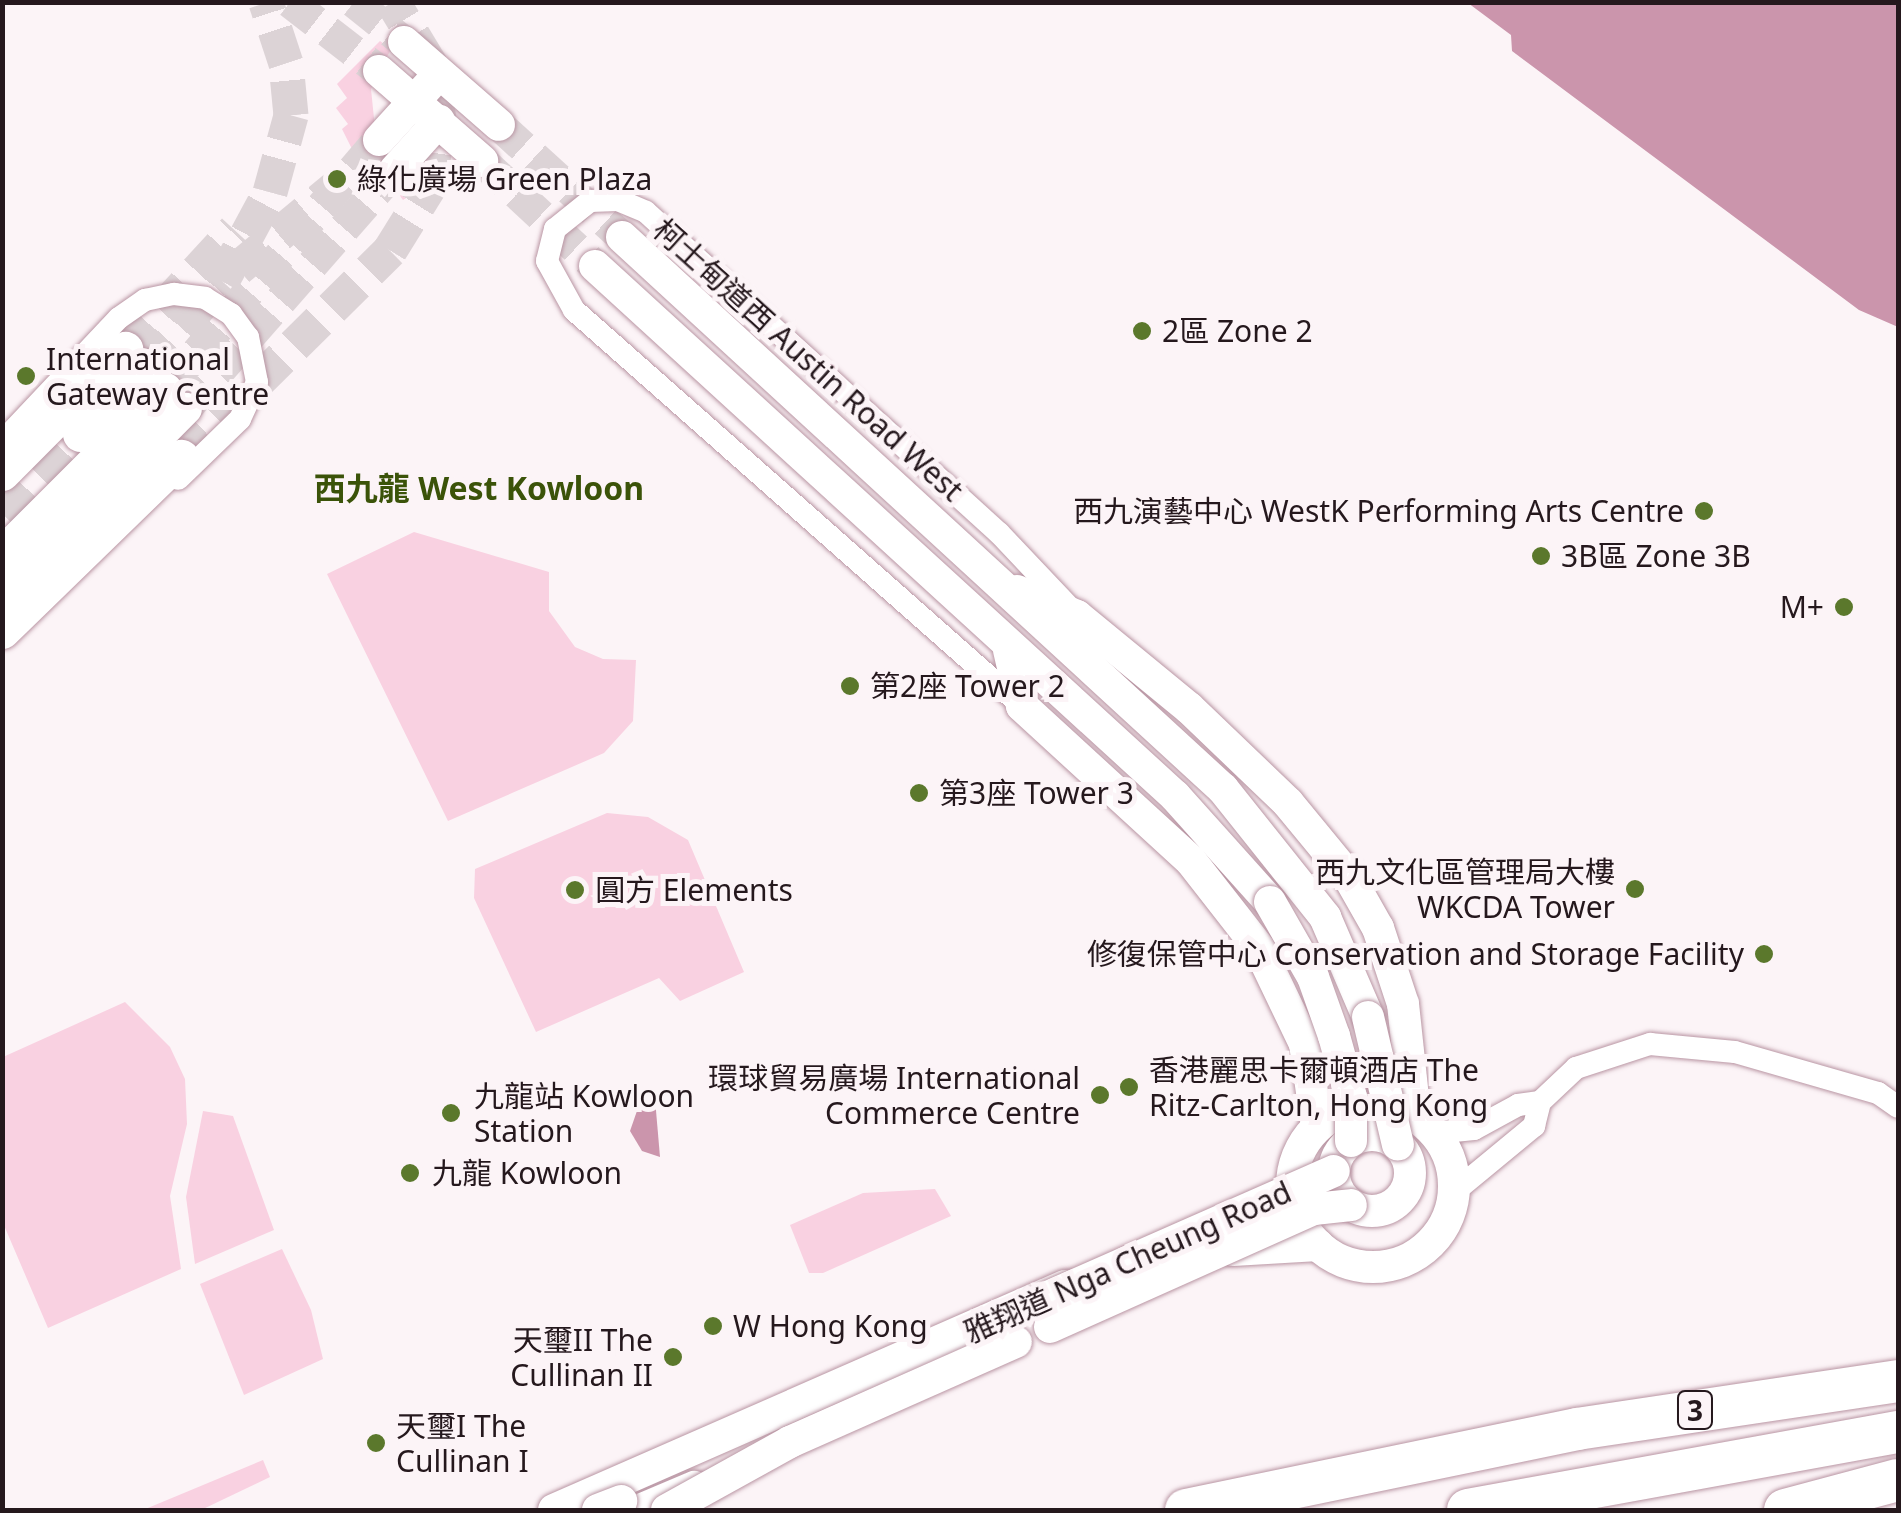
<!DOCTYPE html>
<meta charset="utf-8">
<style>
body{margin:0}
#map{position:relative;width:1901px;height:1513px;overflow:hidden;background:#fcf4f7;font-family:"Noto Sans","Noto Sans TC",sans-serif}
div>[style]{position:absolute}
.green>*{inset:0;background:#f9d1e1}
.water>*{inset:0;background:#cb95ac}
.secondary-tunnel>*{height:32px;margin-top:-16px;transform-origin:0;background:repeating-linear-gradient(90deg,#dcd3d6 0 32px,transparent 0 48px)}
.primary-tunnel>*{height:35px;margin-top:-17.5px;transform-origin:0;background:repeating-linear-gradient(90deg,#dcd3d6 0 35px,transparent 0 53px)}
.roads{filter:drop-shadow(0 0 2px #b995a3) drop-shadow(0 0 2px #b995a3)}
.street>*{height:22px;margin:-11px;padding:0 11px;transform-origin:11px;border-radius:11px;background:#fff}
.secondary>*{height:32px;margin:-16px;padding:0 16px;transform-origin:16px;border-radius:16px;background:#fff}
.secondary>.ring{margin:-16px;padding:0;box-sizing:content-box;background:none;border:32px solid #fff;border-radius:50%}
.primary>*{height:35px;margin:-17.5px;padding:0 17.5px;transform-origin:17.5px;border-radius:17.5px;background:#fff}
.highway>*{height:42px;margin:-21px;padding:0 21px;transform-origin:21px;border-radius:21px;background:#fff}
.bridges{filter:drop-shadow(0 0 2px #b995a3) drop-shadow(0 0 2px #b995a3)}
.secondary-bridge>*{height:32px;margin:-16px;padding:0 16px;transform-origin:16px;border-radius:16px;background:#fff}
.dots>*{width:28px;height:28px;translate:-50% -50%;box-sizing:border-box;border:5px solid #fcf4f7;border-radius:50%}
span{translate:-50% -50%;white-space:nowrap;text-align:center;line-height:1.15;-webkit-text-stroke:10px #fcf4f7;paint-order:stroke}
.shield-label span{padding:2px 8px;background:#fcf4f7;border:2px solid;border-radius:8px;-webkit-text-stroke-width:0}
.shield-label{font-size:28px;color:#25181d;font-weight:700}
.poi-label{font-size:30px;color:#25181d}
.left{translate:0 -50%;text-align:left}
.right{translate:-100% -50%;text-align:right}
.street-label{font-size:30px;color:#25181d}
.neighbourhood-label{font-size:32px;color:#3b5309;font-weight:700}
.frame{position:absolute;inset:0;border:5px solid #25181d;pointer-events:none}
</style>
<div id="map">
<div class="green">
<div style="clip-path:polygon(380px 41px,391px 49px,371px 89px,376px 138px,385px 162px,406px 182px,446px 185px,423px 199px,417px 191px,403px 200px,397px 192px,391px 196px,372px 169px,364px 173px,342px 129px,348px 124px,336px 108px,347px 98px,337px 84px)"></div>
<div style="clip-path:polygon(414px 532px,549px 572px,549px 611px,575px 647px,603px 659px,636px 660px,633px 721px,604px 753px,448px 821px,327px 574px)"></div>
<div style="clip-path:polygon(607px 813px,648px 817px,688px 840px,744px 972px,680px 1001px,659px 978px,536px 1032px,474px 898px,475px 869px)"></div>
<div style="clip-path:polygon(125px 1002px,170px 1047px,185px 1079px,187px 1124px,170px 1196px,181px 1269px,48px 1328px,3px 1223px,3px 1057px)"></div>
<div style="clip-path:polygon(203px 1111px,233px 1116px,274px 1230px,195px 1264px,186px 1197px)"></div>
<div style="clip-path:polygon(935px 1189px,951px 1216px,823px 1273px,809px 1273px,790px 1225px,863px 1193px)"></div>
<div style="clip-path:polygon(282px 1249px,311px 1310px,323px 1359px,244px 1395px,200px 1284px)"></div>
<div style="clip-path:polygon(263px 1460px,270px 1477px,201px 1510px,143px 1510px)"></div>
</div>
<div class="water">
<div style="clip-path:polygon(1468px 3px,1898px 3px,1898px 327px,1859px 310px,1512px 51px,1511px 35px)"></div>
<div style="clip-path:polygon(655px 1099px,660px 1157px,642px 1151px,630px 1131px,638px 1108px)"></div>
</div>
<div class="secondary-tunnel">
<div style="left:290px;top:2px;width:113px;rotate:37.8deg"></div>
<div style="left:354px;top:2px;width:64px;rotate:38.7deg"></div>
<div style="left:499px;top:125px;width:166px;rotate:42.3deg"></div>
<div style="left:482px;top:161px;width:154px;rotate:42.9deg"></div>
<div style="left:166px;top:389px;width:328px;rotate:-49.5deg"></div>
<div style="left:186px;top:409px;width:317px;rotate:-48.8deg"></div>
</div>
<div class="primary-tunnel">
<div style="left:238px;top:268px;width:127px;rotate:-39.6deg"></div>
<div style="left:125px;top:349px;width:162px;rotate:-47.3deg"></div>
<div style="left:145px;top:366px;width:115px;rotate:-47.8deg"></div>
<div style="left:222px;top:281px;width:101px;rotate:-61.7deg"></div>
<div style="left:270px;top:192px;width:80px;rotate:-74.7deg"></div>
<div style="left:291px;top:115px;width:52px;rotate:-95.5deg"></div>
<div style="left:286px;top:63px;width:64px;rotate:-108.2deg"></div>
<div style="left:181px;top:457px;width:294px;rotate:-44.7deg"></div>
<div style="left:390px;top:250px;width:74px;rotate:-58.2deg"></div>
<div style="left:429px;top:187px;width:69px;rotate:-81.6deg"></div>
<div style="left:439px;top:119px;width:55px;rotate:-98.4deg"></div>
<div style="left:431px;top:65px;width:74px;rotate:-121.1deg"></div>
<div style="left:2px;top:513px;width:111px;rotate:-45.4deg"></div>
</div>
<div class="roads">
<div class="street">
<div style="left:2px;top:442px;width:170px;rotate:-46.7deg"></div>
<div style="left:119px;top:318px;width:32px;rotate:-35deg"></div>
<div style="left:145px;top:300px;width:30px;rotate:-12deg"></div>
<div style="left:174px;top:294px;width:31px;rotate:7deg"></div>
<div style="left:205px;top:298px;width:31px;rotate:32deg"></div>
<div style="left:231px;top:314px;width:29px;rotate:54deg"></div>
<div style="left:248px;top:337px;width:46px;rotate:78.7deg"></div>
<div style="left:257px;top:382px;width:41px;rotate:114.7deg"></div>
<div style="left:240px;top:419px;width:86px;rotate:135.9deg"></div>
<div style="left:1022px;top:706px;width:598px;rotate:-138.53deg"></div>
<div style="left:574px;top:310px;width:56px;rotate:-118.9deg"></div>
<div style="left:547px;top:261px;width:33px;rotate:-76deg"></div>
<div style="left:555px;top:229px;width:45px;rotate:-38.7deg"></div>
<div style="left:590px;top:201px;width:28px;rotate:-2deg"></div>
<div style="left:618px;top:200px;width:30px;rotate:23deg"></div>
<div style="left:646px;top:212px;width:477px;rotate:42.3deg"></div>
<div style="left:999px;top:533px;width:102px;rotate:46.6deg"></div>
<div style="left:1434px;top:1133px;width:40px;rotate:-5.7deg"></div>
<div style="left:1474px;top:1129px;width:50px;rotate:-28.6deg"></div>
<div style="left:1518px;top:1105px;width:22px;rotate:-8deg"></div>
<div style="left:1454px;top:1192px;width:104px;rotate:-39.5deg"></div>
<div style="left:1534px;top:1126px;width:25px;rotate:-76deg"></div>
<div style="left:1540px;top:1102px;width:50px;rotate:-43.4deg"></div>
<div style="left:1576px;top:1068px;width:78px;rotate:-18deg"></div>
<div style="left:1650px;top:1044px;width:85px;rotate:5.4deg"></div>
<div style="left:1735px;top:1052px;width:149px;rotate:16deg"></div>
<div style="left:1878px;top:1093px;width:24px;rotate:35deg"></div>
</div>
<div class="secondary">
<div style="left:404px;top:42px;width:126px;rotate:41.1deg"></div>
<div style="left:379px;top:71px;width:137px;rotate:41.1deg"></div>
<div style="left:379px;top:140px;width:74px;rotate:-47.7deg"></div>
<div style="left:395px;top:170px;width:66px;rotate:-48.1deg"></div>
<div style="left:622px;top:237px;width:816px;rotate:42.57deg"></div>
<div style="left:1223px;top:789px;width:164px;rotate:51.4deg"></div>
<div style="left:1325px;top:917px;width:109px;rotate:66.7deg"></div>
<div style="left:595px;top:266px;width:786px;rotate:42.42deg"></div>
<div style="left:1175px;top:796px;width:142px;rotate:48.1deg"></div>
<div style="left:2px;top:553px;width:232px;rotate:-45deg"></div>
<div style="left:1017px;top:591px;width:65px;rotate:22.6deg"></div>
<div style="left:1077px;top:616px;width:145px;rotate:39.4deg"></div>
<div style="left:1189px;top:708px;width:137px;rotate:43.8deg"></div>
<div style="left:1288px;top:803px;width:96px;rotate:50.5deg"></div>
<div style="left:1349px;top:877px;width:59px;rotate:60.4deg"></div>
<div style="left:1378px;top:928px;width:80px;rotate:71.8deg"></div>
<div style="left:1403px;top:1004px;width:114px;rotate:83.9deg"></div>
<div style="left:2px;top:594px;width:261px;rotate:-45.2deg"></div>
<div style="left:1009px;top:650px;width:57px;rotate:76.9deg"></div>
<div style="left:1022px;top:706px;width:229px;rotate:42.5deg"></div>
<div style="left:1191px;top:861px;width:110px;rotate:52deg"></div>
<div style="left:1259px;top:948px;width:106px;rotate:64.4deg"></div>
<div style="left:1305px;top:1044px;width:83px;rotate:81.7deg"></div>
<div class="ring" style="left:1292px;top:1105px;width:130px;height:130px"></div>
<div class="ring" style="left:1334px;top:1135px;width:44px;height:44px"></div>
<div style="left:1233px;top:1250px;width:85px;rotate:-3.4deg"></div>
<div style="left:554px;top:1510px;width:558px;rotate:-23.67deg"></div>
<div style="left:640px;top:1510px;width:59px;rotate:-23.1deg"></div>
</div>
<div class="primary">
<div style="left:80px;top:434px;width:94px;rotate:-46.3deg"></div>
<div style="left:2px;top:473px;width:175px;rotate:-45.2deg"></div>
<div style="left:2px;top:631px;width:250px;rotate:-44.2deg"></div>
</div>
<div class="highway">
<div style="left:1186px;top:1510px;width:399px;rotate:-11.7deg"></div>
<div style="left:1577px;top:1429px;width:325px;rotate:-8.5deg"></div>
<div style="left:1468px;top:1510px;width:437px;rotate:-10.3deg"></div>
<div style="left:1785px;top:1510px;width:117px;rotate:-14.9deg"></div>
</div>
</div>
<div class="bridges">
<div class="secondary-bridge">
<div style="left:1270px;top:902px;width:86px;rotate:60.2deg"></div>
<div style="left:1313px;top:977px;width:63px;rotate:70.4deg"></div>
<div style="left:1334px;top:1036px;width:63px;rotate:74.4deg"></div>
<div style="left:1351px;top:1097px;width:44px;rotate:90deg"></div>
<div style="left:1368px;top:1017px;width:131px;rotate:76.8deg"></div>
<div style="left:1039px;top:1301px;width:322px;rotate:-23.8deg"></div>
<div style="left:1050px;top:1327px;width:289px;rotate:-24.1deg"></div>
<div style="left:1314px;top:1209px;width:37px;rotate:-6deg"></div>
<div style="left:598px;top:1510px;width:25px;rotate:-21deg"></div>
<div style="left:667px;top:1510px;width:141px;rotate:-28.9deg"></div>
<div style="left:790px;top:1442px;width:247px;rotate:-23.9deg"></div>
</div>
</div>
<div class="dots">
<div style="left:337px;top:179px;background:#5b782c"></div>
<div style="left:1142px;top:331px;background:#5b782c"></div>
<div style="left:26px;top:376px;background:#5b782c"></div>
<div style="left:1704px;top:511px;background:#5b782c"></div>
<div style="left:1541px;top:556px;background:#5b782c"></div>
<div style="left:1844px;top:607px;background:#5b782c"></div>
<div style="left:850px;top:686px;background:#5b782c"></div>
<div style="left:919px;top:793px;background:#5b782c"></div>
<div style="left:1635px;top:889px;background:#5b782c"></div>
<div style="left:575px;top:890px;background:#5b782c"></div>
<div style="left:1764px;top:954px;background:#5b782c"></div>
<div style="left:1129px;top:1087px;background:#5b782c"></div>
<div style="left:1100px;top:1095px;background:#5b782c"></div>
<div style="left:451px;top:1113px;background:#5b782c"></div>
<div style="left:410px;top:1173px;background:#5b782c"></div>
<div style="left:713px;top:1326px;background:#5b782c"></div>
<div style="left:673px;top:1357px;background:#5b782c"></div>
<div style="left:376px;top:1443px;background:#5b782c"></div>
</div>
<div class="shield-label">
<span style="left:1695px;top:1410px">3</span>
</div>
<div class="poi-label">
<span class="left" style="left:357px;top:179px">綠化廣場 Green Plaza</span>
<span class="left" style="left:1162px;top:331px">2區 Zone 2</span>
<span class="left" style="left:46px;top:376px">International<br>Gateway Centre</span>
<span class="right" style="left:1684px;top:511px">西九演藝中心 WestK Performing Arts Centre</span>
<span class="left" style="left:1561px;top:556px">3B區 Zone 3B</span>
<span class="right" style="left:1824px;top:607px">M+</span>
<span class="left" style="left:870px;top:686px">第2座 Tower 2</span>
<span class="left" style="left:939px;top:793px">第3座 Tower 3</span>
<span class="right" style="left:1615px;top:889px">西九文化區管理局大樓<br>WKCDA Tower</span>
<span class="left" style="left:595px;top:890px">圓方 Elements</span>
<span class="right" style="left:1744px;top:954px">修復保管中心 Conservation and Storage Facility</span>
<span class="left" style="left:1149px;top:1087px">香港麗思卡爾頓酒店 The<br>Ritz-Carlton, Hong Kong</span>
<span class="right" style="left:1080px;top:1095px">環球貿易廣場 International<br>Commerce Centre</span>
<span class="left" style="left:474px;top:1113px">九龍站 Kowloon<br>Station</span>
<span class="left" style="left:432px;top:1173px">九龍 Kowloon</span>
<span class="left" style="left:733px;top:1326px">W Hong Kong</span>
<span class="right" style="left:653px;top:1357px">天璽II The<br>Cullinan II</span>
<span class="left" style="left:396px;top:1443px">天璽I The<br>Cullinan I</span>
</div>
<div class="street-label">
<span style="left:808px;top:360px;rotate:42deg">柯士甸道西 Austin Road West</span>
<span style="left:1128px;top:1262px;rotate:-24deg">雅翔道 Nga Cheung Road</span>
</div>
<div class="neighbourhood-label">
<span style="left:479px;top:488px">西九龍 West Kowloon</span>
</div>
<div class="frame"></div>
</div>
